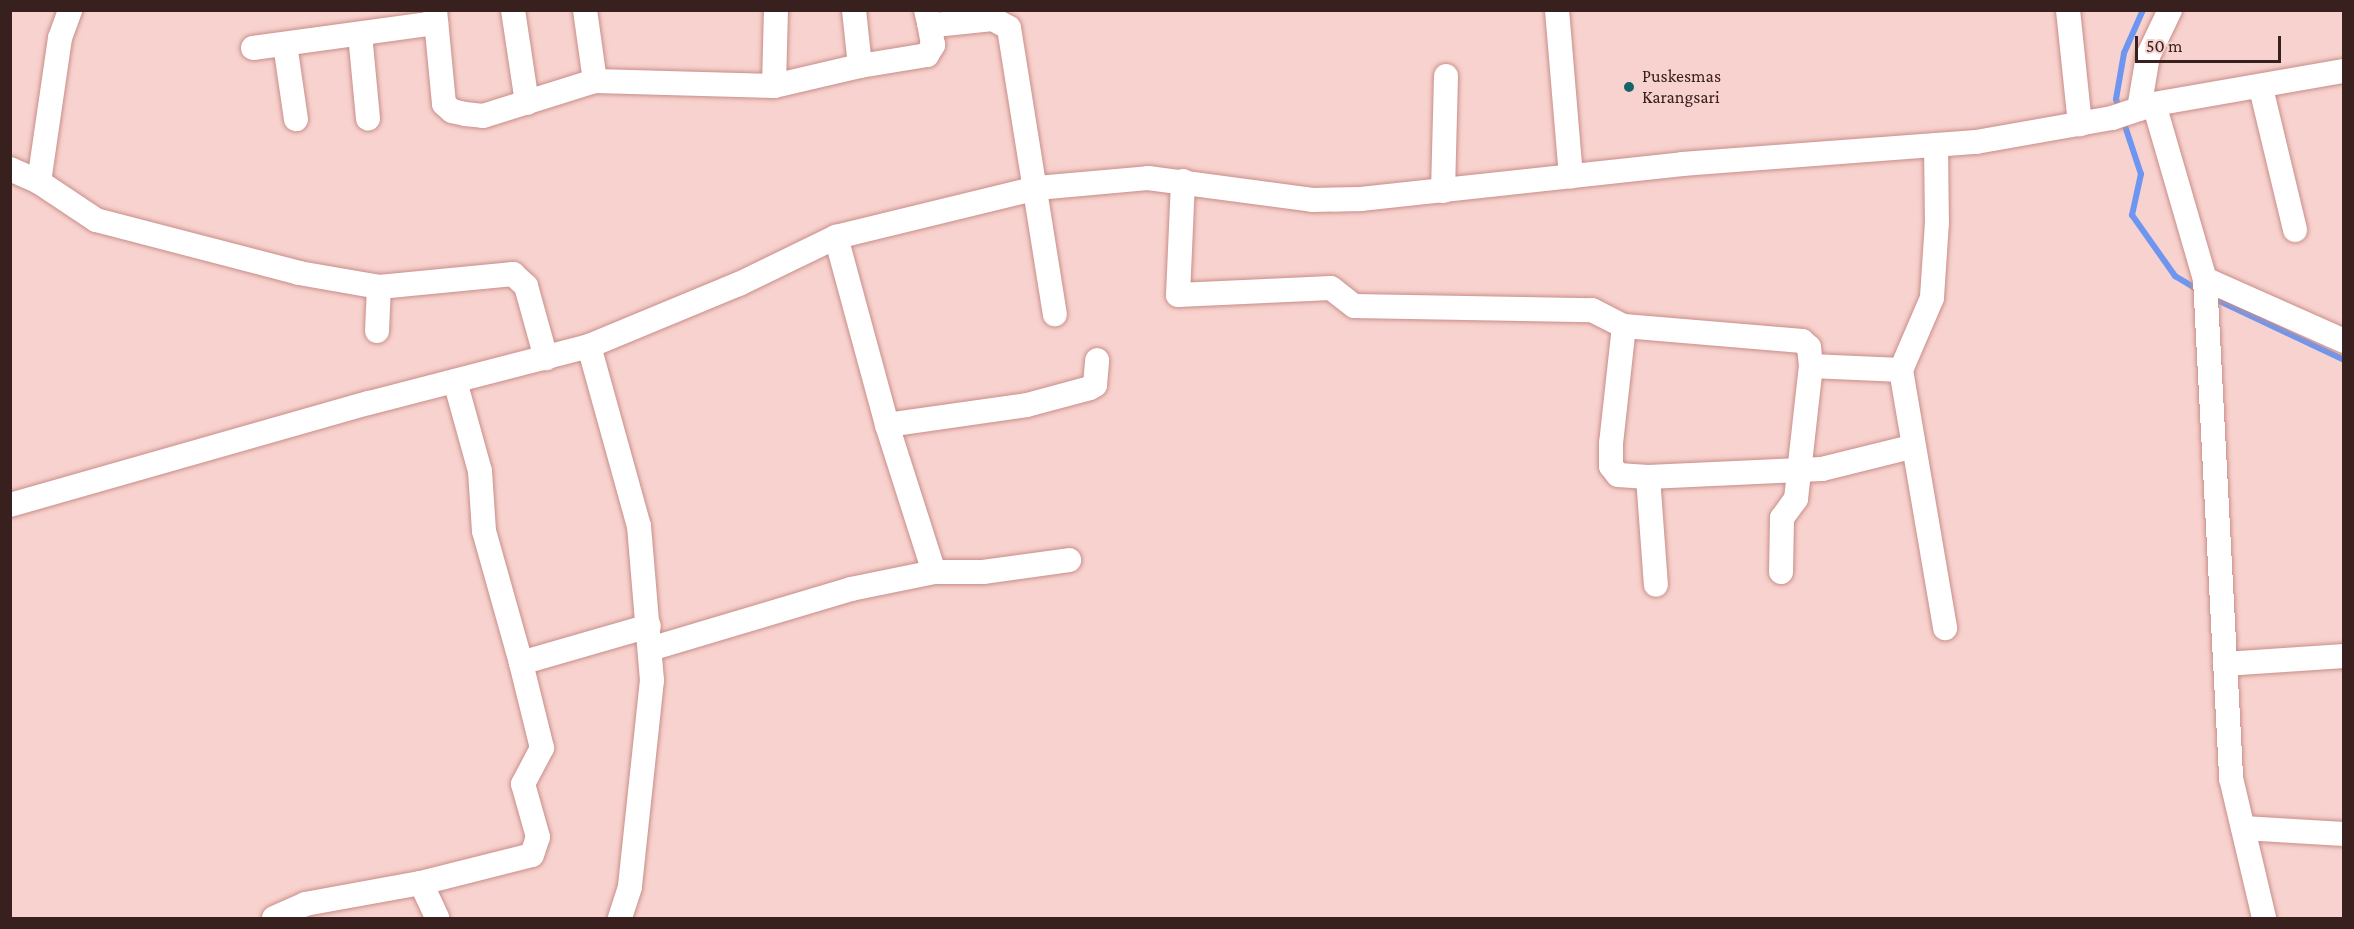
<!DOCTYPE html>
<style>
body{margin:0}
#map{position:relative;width:2354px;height:929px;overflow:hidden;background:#f8d2ce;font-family:"Crimson Pro",serif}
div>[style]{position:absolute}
.stream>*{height:6px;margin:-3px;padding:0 3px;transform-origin:3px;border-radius:3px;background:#6e96f0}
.roads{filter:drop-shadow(0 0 2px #c88e89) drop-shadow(0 0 2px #c88e89)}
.minor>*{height:24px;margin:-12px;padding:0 12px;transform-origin:12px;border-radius:12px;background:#fff}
.dots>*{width:16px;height:16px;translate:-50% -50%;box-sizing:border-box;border:3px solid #f8d2ce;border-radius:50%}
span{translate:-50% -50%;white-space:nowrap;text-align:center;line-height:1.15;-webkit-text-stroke:6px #f8d2ce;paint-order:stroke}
.poi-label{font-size:18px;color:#37201e}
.left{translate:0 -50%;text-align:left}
.frame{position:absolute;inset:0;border:12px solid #37201e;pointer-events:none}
.scale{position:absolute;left:2135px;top:36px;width:146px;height:27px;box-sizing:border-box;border:3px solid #37201e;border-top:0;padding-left:8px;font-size:18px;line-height:21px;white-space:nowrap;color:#37201e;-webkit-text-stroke:4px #f8d2ce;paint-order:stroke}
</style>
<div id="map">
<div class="stream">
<div style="left:2119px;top:110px;width:11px;rotate:-105deg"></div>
<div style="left:2116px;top:99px;width:47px;rotate:-80.1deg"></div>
<div style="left:2124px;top:53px;width:47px;rotate:-66.2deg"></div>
<div style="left:2123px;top:120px;width:57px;rotate:71.6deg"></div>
<div style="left:2141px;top:174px;width:42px;rotate:102.4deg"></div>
<div style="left:2132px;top:215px;width:75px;rotate:54.8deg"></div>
<div style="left:2175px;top:276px;width:29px;rotate:31deg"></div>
<div style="left:2211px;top:297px;width:147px;rotate:25.3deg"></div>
</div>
<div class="roads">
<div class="minor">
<div style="left:435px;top:10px;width:94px;rotate:84.5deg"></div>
<div style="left:444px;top:104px;width:11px;rotate:41deg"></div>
<div style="left:452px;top:111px;width:13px;rotate:13deg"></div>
<div style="left:465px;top:114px;width:18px;rotate:6deg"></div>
<div style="left:483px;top:116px;width:117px;rotate:-17.4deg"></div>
<div style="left:595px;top:81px;width:179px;rotate:1.6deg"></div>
<div style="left:774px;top:86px;width:88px;rotate:-13.1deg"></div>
<div style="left:513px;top:10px;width:94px;rotate:81.4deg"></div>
<div style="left:585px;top:10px;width:72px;rotate:82deg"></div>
<div style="left:854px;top:10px;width:56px;rotate:83.9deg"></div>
<div style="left:860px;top:66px;width:68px;rotate:-9.3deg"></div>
<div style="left:927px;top:55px;width:12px;rotate:-59deg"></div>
<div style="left:933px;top:45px;width:22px;rotate:-100deg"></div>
<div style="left:926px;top:10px;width:13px;rotate:77deg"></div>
<div style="left:929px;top:23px;width:6px;rotate:18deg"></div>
<div style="left:935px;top:25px;width:58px;rotate:-5.9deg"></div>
<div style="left:993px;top:19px;width:18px;rotate:29deg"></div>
<div style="left:1009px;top:28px;width:290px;rotate:80.9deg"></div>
<div style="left:1557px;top:10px;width:167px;rotate:85.2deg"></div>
<div style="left:2068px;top:10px;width:115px;rotate:84deg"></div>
<div style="left:360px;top:34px;width:85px;rotate:84.6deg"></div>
<div style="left:285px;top:44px;width:76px;rotate:81.7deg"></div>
<div style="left:253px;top:48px;width:185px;rotate:-7.8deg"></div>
<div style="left:774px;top:86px;width:76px;rotate:-88.5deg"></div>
<div style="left:2261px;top:88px;width:146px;rotate:76.5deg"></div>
<div style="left:2154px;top:104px;width:182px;rotate:73.8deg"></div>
<div style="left:2205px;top:279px;width:500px;rotate:87deg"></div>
<div style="left:2231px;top:778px;width:144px;rotate:76.7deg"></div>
<div style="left:2139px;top:109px;width:54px;rotate:-80.4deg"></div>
<div style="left:2148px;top:56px;width:51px;rotate:-64.4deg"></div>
<div style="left:1936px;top:145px;width:77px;rotate:89.3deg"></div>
<div style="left:1937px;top:222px;width:76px;rotate:93.8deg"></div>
<div style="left:1932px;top:298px;width:78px;rotate:113.3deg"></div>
<div style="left:1901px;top:370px;width:262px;rotate:80.3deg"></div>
<div style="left:10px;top:169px;width:32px;rotate:24deg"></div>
<div style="left:39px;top:182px;width:69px;rotate:33.7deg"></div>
<div style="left:96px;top:220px;width:210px;rotate:14.6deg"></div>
<div style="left:299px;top:273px;width:81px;rotate:9.9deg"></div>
<div style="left:379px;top:287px;width:135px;rotate:-5.5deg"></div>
<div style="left:513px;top:274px;width:18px;rotate:43deg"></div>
<div style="left:526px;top:286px;width:75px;rotate:74.5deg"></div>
<div style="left:1183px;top:181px;width:114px;rotate:92.5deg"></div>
<div style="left:1178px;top:295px;width:153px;rotate:-2.6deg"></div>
<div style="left:1331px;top:288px;width:29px;rotate:38deg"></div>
<div style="left:1354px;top:306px;width:238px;rotate:1deg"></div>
<div style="left:1592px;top:310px;width:36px;rotate:27deg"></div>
<div style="left:1624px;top:326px;width:179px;rotate:4.8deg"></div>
<div style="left:1802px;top:341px;width:9px;rotate:41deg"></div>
<div style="left:1809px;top:347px;width:19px;rotate:84deg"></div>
<div style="left:1811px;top:366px;width:90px;rotate:2.5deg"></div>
<div style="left:39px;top:182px;width:146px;rotate:-81.7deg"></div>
<div style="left:60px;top:38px;width:30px;rotate:-70deg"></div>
<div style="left:1443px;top:191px;width:115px;rotate:-88.5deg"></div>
<div style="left:836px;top:237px;width:195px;rotate:74.8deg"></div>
<div style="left:887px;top:425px;width:154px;rotate:72.3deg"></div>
<div style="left:2205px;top:279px;width:152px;rotate:24deg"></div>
<div style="left:1624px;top:326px;width:118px;rotate:96.3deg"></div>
<div style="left:1611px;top:443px;width:23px;rotate:90deg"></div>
<div style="left:1611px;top:466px;width:11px;rotate:52deg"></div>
<div style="left:1618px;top:475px;width:30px;rotate:4deg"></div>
<div style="left:1648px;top:477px;width:174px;rotate:-2.6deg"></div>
<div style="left:1822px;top:469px;width:92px;rotate:-13.9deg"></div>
<div style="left:377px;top:331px;width:44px;rotate:-87.4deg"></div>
<div style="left:589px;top:346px;width:187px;rotate:74.5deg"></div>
<div style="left:639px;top:526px;width:155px;rotate:85.2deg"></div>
<div style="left:652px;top:680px;width:208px;rotate:96.1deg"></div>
<div style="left:630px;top:887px;width:33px;rotate:108deg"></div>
<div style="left:455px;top:381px;width:93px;rotate:74.5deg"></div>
<div style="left:480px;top:471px;width:60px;rotate:86.2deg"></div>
<div style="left:484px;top:531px;width:137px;rotate:74.3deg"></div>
<div style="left:887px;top:425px;width:141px;rotate:-8.1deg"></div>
<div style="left:1027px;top:405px;width:65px;rotate:-15.1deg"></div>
<div style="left:1090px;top:388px;width:6px;rotate:-31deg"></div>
<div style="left:1095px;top:385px;width:25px;rotate:-85deg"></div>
<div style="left:1648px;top:477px;width:108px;rotate:85.8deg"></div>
<div style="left:10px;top:505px;width:373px;rotate:-15.9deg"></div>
<div style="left:369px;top:403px;width:227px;rotate:-14.5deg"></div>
<div style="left:589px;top:346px;width:162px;rotate:-22.5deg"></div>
<div style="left:739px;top:284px;width:108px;rotate:-25.9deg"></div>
<div style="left:836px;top:237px;width:207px;rotate:-13.7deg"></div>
<div style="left:1037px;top:188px;width:111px;rotate:-5.1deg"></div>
<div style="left:1148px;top:178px;width:166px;rotate:7.6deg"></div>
<div style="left:1313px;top:200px;width:48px;rotate:-1.2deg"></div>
<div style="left:1361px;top:199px;width:323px;rotate:-6.2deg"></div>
<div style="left:1682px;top:164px;width:295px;rotate:-4.3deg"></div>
<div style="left:1976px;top:142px;width:138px;rotate:-10deg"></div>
<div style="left:2112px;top:118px;width:44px;rotate:-18.4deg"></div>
<div style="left:2154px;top:104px;width:193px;rotate:-9.9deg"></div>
<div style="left:1781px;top:572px;width:54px;rotate:-88.9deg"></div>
<div style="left:1782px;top:518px;width:24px;rotate:-54deg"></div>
<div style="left:1796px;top:499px;width:134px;rotate:-83.6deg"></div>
<div style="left:650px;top:649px;width:210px;rotate:-16.6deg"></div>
<div style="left:851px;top:589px;width:85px;rotate:-11.6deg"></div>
<div style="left:934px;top:572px;width:49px"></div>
<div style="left:983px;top:572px;width:87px;rotate:-7.9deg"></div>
<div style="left:2225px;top:664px;width:119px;rotate:-3.8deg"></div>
<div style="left:2243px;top:828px;width:101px;rotate:3.4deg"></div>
<div style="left:421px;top:883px;width:38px;rotate:65deg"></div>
<div style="left:274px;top:918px;width:34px;rotate:-24deg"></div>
<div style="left:305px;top:904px;width:118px;rotate:-10.3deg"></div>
<div style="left:421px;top:883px;width:114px;rotate:-14.2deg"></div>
<div style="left:532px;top:855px;width:19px;rotate:-72deg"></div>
<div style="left:538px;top:837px;width:55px;rotate:-105.8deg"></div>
<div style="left:523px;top:784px;width:41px;rotate:-62.2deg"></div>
<div style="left:542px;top:748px;width:88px;rotate:-103.9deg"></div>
<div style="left:521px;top:663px;width:133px;rotate:-16.1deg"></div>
</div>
</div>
<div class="dots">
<div style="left:1629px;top:87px;background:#16646b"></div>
</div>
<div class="poi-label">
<span class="left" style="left:1642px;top:87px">Puskesmas<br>Karangsari</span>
</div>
<div class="frame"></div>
<div class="scale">50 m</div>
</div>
